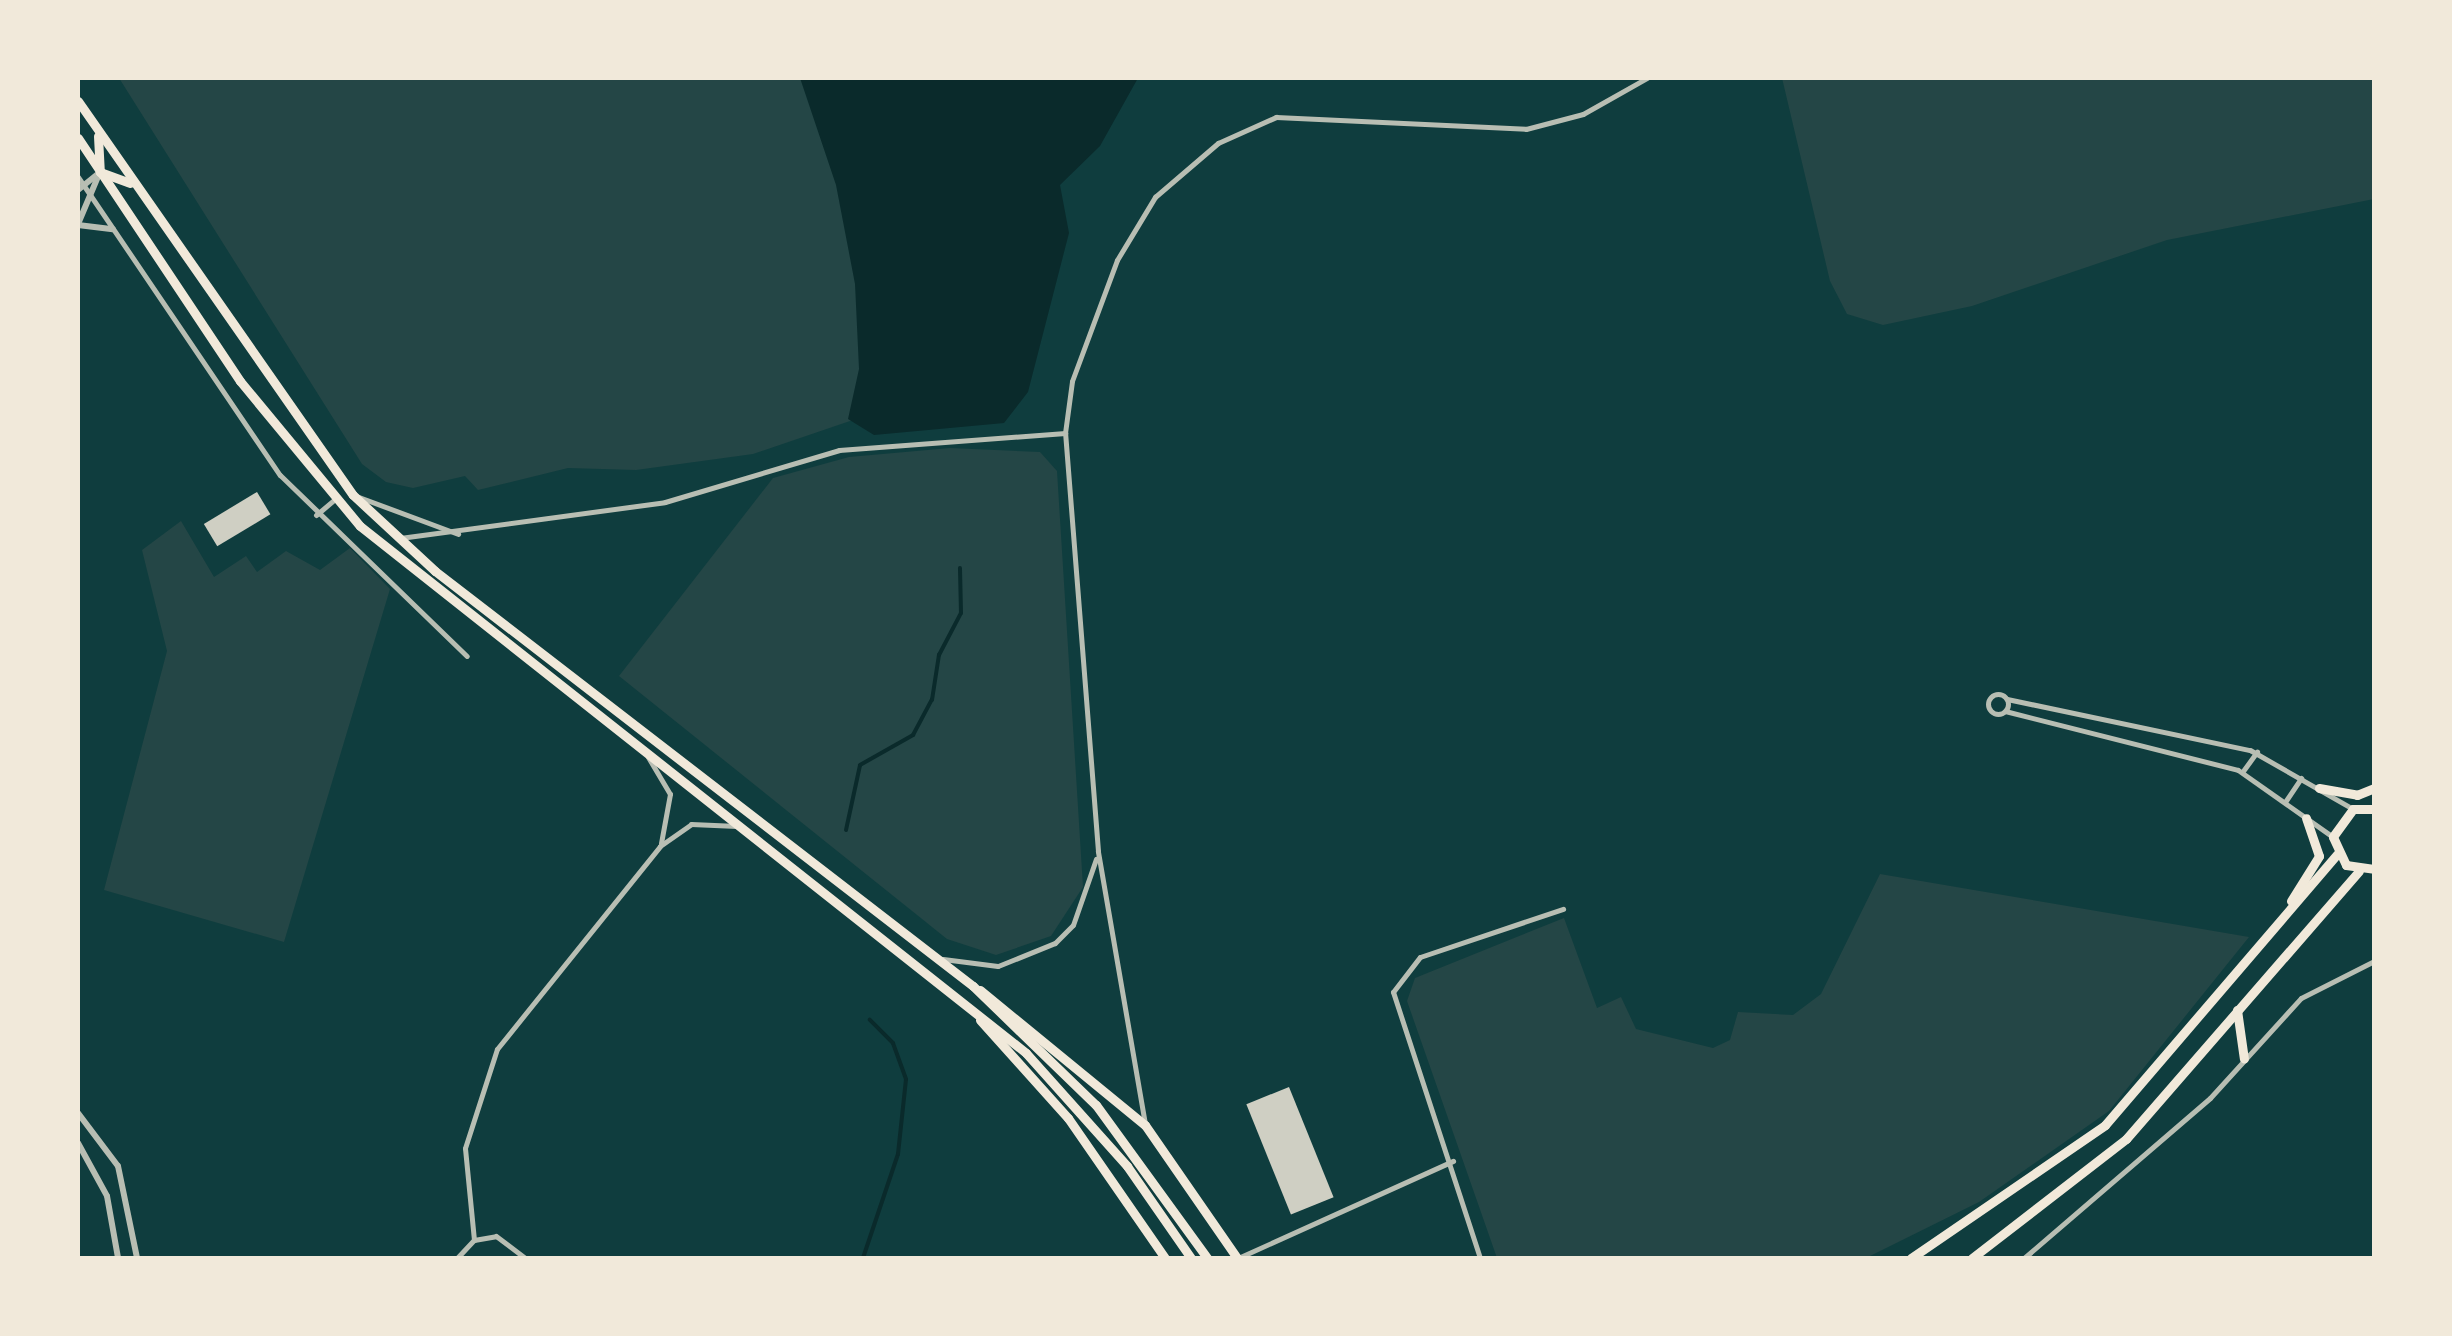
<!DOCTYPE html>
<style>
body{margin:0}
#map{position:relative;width:2452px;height:1336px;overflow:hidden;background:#0f3d3e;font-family:"Titillium Web",sans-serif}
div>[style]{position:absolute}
.green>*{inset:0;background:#244646}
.water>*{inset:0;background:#0a2a2b}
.stream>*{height:4px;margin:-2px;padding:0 2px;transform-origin:2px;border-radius:2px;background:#0a2a2b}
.building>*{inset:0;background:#cfcfc3;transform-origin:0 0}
.minor>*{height:5px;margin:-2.5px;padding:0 2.5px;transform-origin:2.5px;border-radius:2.5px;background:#b8beb3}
.minor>.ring{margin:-2.5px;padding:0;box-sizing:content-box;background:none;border:5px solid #b8beb3;border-radius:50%}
.tertiary>*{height:6px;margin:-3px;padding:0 3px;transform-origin:3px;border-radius:3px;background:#b8beb3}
.primary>*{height:9px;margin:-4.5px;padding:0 4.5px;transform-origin:4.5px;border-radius:4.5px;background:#f1e9da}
.trunk>*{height:9px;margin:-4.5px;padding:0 4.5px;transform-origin:4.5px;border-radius:4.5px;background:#f1e9da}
span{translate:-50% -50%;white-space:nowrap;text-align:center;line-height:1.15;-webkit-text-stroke:10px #f1e9da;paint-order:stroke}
.frame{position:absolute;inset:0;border:80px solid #f1e9da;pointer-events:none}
</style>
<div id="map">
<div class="green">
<div style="clip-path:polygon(119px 78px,866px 78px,894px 406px,753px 454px,636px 470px,568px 468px,478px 490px,465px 476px,413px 488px,386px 482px,362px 464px)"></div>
<div style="clip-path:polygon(1782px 78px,2374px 78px,2374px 199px,2167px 240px,1972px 306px,1883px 325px,1847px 314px,1830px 281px)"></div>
<div style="clip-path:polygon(950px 448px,1040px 452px,1057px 471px,1083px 887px,1051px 936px,996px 955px,947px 939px,619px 676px,773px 478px,849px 457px)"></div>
<div style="clip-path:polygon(181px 521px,214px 577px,246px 556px,257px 572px,286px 551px,320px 570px,350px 548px,390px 589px,284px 942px,104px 890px,167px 651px,142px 550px)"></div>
<div style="clip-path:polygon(1880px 874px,2249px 937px,2109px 1111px,1979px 1202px,1866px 1258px,1497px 1258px,1407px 1001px,1415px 978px,1564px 918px,1597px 1008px,1621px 997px,1636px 1029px,1713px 1048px,1730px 1040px,1738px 1012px,1793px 1015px,1821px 994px)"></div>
</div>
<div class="water">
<div style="clip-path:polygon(800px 78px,1138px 78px,1100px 146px,1060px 185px,1069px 233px,1028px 392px,1004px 423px,874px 435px,848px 419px,859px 369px,855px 284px,836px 185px)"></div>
</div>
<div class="stream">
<div style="left:846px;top:830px;width:66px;rotate:-77.8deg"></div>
<div style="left:860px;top:765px;width:61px;rotate:-29.5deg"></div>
<div style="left:913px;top:735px;width:40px;rotate:-62deg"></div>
<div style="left:932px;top:700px;width:46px;rotate:-81.2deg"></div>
<div style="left:939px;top:655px;width:47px;rotate:-62.4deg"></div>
<div style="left:961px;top:613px;width:45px;rotate:-91.3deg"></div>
<div style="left:863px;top:1258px;width:110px;rotate:-71.4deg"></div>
<div style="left:898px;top:1154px;width:75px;rotate:-83.9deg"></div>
<div style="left:906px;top:1079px;width:38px;rotate:-110deg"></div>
<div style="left:893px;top:1043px;width:33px;rotate:-135deg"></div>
</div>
<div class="building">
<div style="left:257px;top:492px;width:26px;height:62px;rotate:59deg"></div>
<div style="left:1289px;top:1087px;width:119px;height:46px;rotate:68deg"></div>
</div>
<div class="minor">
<div style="left:78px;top:177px;width:360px;rotate:55.9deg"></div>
<div style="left:280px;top:475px;width:260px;rotate:44.1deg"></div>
<div style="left:356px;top:496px;width:109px;rotate:20.4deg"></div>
<div style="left:316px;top:515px;width:25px;rotate:-40deg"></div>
<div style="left:400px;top:538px;width:267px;rotate:-7.7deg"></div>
<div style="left:665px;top:502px;width:182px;rotate:-16.6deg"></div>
<div style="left:839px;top:450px;width:227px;rotate:-4.3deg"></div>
<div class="ring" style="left:1988px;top:694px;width:15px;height:15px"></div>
<div style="left:2007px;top:699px;width:248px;rotate:11.9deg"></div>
<div style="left:2250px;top:750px;width:119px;rotate:29.8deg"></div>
<div style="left:2005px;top:711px;width:240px;rotate:14.2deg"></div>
<div style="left:2238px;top:770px;width:116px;rotate:35.2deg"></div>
<div style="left:648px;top:757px;width:43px;rotate:59.3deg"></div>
<div style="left:670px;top:794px;width:50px;rotate:100.4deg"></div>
<div style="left:2243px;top:771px;width:24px;rotate:-54deg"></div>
<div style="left:2285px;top:802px;width:29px;rotate:-56deg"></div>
<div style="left:943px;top:959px;width:55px;rotate:7.3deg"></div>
<div style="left:998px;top:966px;width:61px;rotate:-22deg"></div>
<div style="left:1055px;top:943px;width:25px;rotate:-45deg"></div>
<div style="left:1073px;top:925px;width:70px;rotate:-70.8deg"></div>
<div style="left:1145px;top:1124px;width:277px;rotate:-99.8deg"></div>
<div style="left:1098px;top:851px;width:419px;rotate:-94.5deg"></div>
<div style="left:1065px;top:433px;width:52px;rotate:-82.3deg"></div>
<div style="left:1072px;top:381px;width:129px;rotate:-69.6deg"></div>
<div style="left:1117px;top:260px;width:74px;rotate:-58.9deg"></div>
<div style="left:1155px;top:197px;width:83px;rotate:-40.6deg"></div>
<div style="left:1218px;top:143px;width:64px;rotate:-24.1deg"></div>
<div style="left:1276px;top:117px;width:250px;rotate:2.7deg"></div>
<div style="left:1526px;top:129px;width:59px;rotate:-14.7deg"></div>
<div style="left:1583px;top:114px;width:73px;rotate:-29.4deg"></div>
<div style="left:474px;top:1240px;width:92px;rotate:-95.6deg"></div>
<div style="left:465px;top:1148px;width:104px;rotate:-72.1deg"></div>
<div style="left:497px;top:1049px;width:260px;rotate:-51.2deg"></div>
<div style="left:660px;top:846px;width:38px;rotate:-35deg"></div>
<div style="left:691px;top:824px;width:46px;rotate:2.5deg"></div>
<div style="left:457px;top:1258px;width:25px;rotate:-47deg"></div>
<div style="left:474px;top:1240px;width:22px;rotate:-10deg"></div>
<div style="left:496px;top:1236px;width:36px;rotate:37deg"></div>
<div style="left:1238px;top:1258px;width:236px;rotate:-24.3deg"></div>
<div style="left:1480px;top:1258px;width:280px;rotate:-108.1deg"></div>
<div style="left:1393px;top:992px;width:44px;rotate:-52.4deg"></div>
<div style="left:1420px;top:957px;width:151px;rotate:-18.6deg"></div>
<div style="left:2024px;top:1258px;width:245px;rotate:-40.7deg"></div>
<div style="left:2210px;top:1098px;width:135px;rotate:-47.7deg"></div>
<div style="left:2301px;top:998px;width:82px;rotate:-26.9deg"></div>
</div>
<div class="tertiary">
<div style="left:78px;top:190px;width:27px;rotate:-39deg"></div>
<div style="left:78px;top:224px;width:56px;rotate:-67.1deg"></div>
<div style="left:78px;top:225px;width:35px;rotate:7deg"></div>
<div style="left:78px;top:1113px;width:66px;rotate:53deg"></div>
<div style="left:118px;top:1166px;width:94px;rotate:78.3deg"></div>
<div style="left:78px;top:1143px;width:60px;rotate:61.3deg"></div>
<div style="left:107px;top:1196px;width:63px;rotate:79.9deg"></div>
</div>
<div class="primary">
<div style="left:2319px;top:788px;width:39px;rotate:10deg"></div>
<div style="left:2357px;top:795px;width:18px;rotate:-22deg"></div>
<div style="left:2374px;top:809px;width:21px;rotate:180deg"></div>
<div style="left:2353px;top:809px;width:34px;rotate:126deg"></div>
<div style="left:2333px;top:837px;width:31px;rotate:65deg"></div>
<div style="left:2346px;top:865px;width:28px;rotate:8deg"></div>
<div style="left:2291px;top:901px;width:53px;rotate:-58.1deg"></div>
<div style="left:2319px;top:856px;width:40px;rotate:-108.9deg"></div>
<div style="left:980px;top:990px;width:213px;rotate:39.3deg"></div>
<div style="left:1145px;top:1125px;width:162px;rotate:55.3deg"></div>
<div style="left:2237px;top:1010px;width:49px;rotate:81.9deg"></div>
<div style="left:980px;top:1020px;width:132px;rotate:48.1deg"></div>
<div style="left:1068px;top:1118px;width:170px;rotate:55.3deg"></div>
<div style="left:1911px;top:1258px;width:235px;rotate:-34.4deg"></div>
<div style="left:2105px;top:1125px;width:357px;rotate:-49.4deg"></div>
<div style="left:1972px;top:1258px;width:195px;rotate:-37.7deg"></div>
<div style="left:2126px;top:1139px;width:355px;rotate:-49deg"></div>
</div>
<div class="trunk">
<div style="left:78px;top:101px;width:480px;rotate:55.1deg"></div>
<div style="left:353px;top:495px;width:112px;rotate:42.8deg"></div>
<div style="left:435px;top:571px;width:679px;rotate:37.65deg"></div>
<div style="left:973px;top:986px;width:171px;rotate:44.1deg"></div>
<div style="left:1096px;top:1105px;width:189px;rotate:54deg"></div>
<div style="left:98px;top:136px;width:36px;rotate:87deg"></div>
<div style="left:78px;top:138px;width:292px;rotate:56.3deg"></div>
<div style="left:240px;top:381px;width:188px;rotate:50.4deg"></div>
<div style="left:360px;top:526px;width:849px;rotate:38.35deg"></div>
<div style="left:1026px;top:1053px;width:152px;rotate:48.2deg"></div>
<div style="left:1127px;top:1166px;width:112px;rotate:55.2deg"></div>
<div style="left:100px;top:172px;width:32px;rotate:20deg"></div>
</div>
<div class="frame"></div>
</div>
